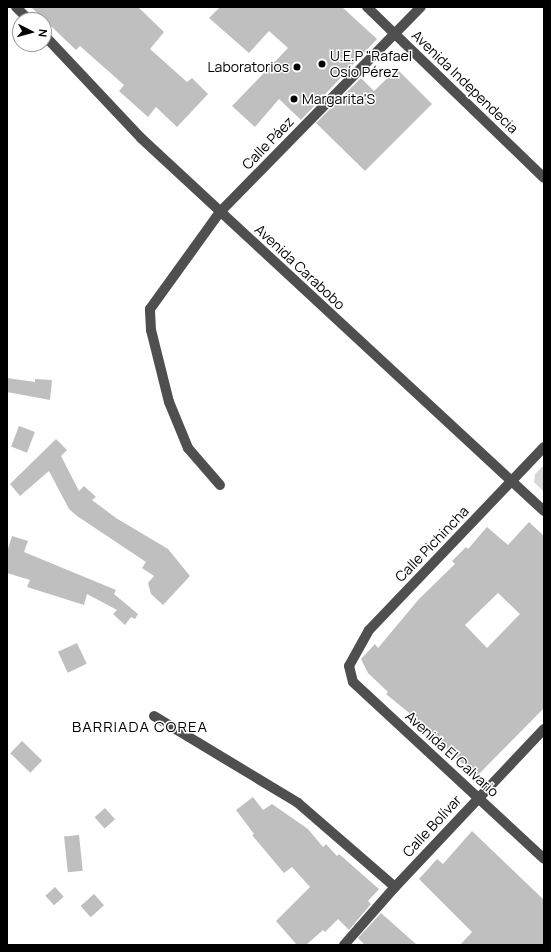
<!DOCTYPE html>
<meta charset="utf-8">
<style>
body{margin:0}
#map{position:relative;width:551px;height:952px;overflow:hidden;background:#fff;font-family:Manrope,sans-serif}
div>[style]{position:absolute}
.green>*{inset:0;background:#d6d6d6}
.building>*{inset:0;background:#bfbfbf;transform-origin:0 0}
.minor>*{height:10px;margin:-5px;padding:0 5px;transform-origin:5px;border-radius:5px;background:#4f4f4f}
.dots>*{width:11px;height:11px;translate:-50% -50%;box-sizing:border-box;border:2px solid #fff;border-radius:50%}
span{translate:-50% -50%;white-space:nowrap;text-align:center;line-height:1.15;-webkit-text-stroke:3px #fff;paint-order:stroke}
.poi-label{font-size:14px;color:#000}
.left{translate:0 -50%;text-align:left}
.right{translate:-100% -50%;text-align:right}
.street-label{font-size:14px;color:#000}
.neighbourhood-label{font-size:15px;color:#000;letter-spacing:1px}
.frame{position:absolute;inset:0;border:8px solid #000;pointer-events:none}
.north{position:absolute;left:12px;top:12px;width:40px;height:40px;box-sizing:border-box;background:#fff;border:1px solid #999;border-radius:50%;rotate:96deg;font-size:11px;font-weight:700;line-height:16px;text-align:center;color:#000}
.north::after{content:'';display:block;margin:auto;width:14px;height:18px;background:#000;clip-path:polygon(50% 0,100% 100%,50% 72%,0 100%)}
</style>
<div id="map">
<div class="green">
<div style="clip-path:polygon(544px 465px,544px 492px,534px 482px,535px 474px)"></div>
</div>
<div class="building">
<div style="clip-path:polygon(31px 7px,138px 7px,164px 32px,150px 49px,187px 82px,192px 78px,208px 94px,177px 127px,156px 107px,148px 117px,119px 91px,124px 85px,80px 46px,76px 50px)"></div>
<div style="clip-path:polygon(220px 7px,342px 7px,377px 39px,301px 120px,279px 99px,255px 127px,232px 106px,288px 48px,269px 31px,249px 53px,209px 18px)"></div>
<div style="clip-path:polygon(397px 69px,432px 104px,365px 171px,316px 123px,361px 78px,374px 91px)"></div>
<div style="clip-path:polygon(7px 378px,35px 382px,35px 379px,52px 380px,50px 400px,7px 392px)"></div>
<div style="left:19px;top:426px;width:17px;height:22px;rotate:21deg"></div>
<div style="clip-path:polygon(56px 439px,67px 450px,61px 456px,79px 491px,84px 486px,96px 497px,92px 500px,116px 518px,168px 549px,190px 576px,163px 605px,151px 594px,148px 583px,154px 576px,142px 568px,146px 562px,77px 516px,69px 509px,49px 471px,20px 496px,10px 484px)"></div>
<div style="clip-path:polygon(evenodd,529px 522px,544px 536px,544px 708px,476px 777px,419px 721px,386px 694px,388px 692px,368px 673px,361px 659px,375px 644px,378px 648px,419px 599px,455px 564px,452px 561px,466px 547px,468px 549px,487px 527px,508px 545px,529px 522px,498px 593px,520px 614px,487px 648px,465px 625px,498px 593px)"></div>
<div style="clip-path:polygon(12px 536px,28px 541px,24px 552px,116px 590px,114px 594px,138px 614px,135px 619px,131px 617px,125px 625px,113px 614px,117px 610px,87px 594px,84px 605px,27px 587px,30px 580px,7px 573px,7px 552px)"></div>
<div style="left:77px;top:643px;width:23px;height:21px;rotate:65deg"></div>
<div style="left:22px;top:741px;width:28px;height:17px;rotate:44deg"></div>
<div style="clip-path:polygon(253px 797px,263px 810px,272px 804px,308px 829px,323px 847px,326px 844px,337px 856px,339px 854px,379px 889px,368px 901px,371px 904px,349px 930px,338px 919px,325px 932px,323px 930px,306px 945px,297px 945px,276px 921px,310px 887px,292px 867px,284px 873px,252px 835px,254px 834px,236px 810px)"></div>
<div style="left:105px;top:808px;width:15px;height:14px;rotate:48deg"></div>
<div style="clip-path:polygon(472px 831px,544px 900px,544px 945px,460px 945px,472px 932px,419px 879px,437px 859px,443px 864px)"></div>
<div style="left:79px;top:835px;width:36px;height:15px;rotate:84deg"></div>
<div style="left:55px;top:887px;width:13px;height:13px;rotate:48deg"></div>
<div style="left:94px;top:894px;width:15px;height:18px;rotate:48deg"></div>
<div style="clip-path:polygon(381px 913px,417px 945px,365px 945px,358px 938px)"></div>
</div>
<div class="minor">
<div style="left:16px;top:7px;width:18px;rotate:45deg"></div>
<div style="left:367px;top:7px;width:246px;rotate:44deg"></div>
<div style="left:44px;top:35px;width:141px;rotate:46.7deg"></div>
<div style="left:141px;top:138px;width:549px;rotate:42.79deg"></div>
<div style="left:544px;top:447px;width:253px;rotate:133.7deg"></div>
<div style="left:369px;top:630px;width:41px;rotate:119.1deg"></div>
<div style="left:349px;top:666px;width:16px;rotate:76deg"></div>
<div style="left:353px;top:682px;width:260px;rotate:42.8deg"></div>
<div style="left:220px;top:485px;width:49px;rotate:-130.9deg"></div>
<div style="left:188px;top:448px;width:50px;rotate:-112.4deg"></div>
<div style="left:169px;top:402px;width:74px;rotate:-104deg"></div>
<div style="left:151px;top:330px;width:21px;rotate:-93deg"></div>
<div style="left:150px;top:309px;width:120px;rotate:-54.2deg"></div>
<div style="left:220px;top:212px;width:287px;rotate:-45.6deg"></div>
<div style="left:154px;top:716px;width:168px;rotate:31.1deg"></div>
<div style="left:298px;top:803px;width:128px;rotate:40.9deg"></div>
<div style="left:344px;top:945px;width:77px;rotate:-48.7deg"></div>
<div style="left:395px;top:887px;width:217px;rotate:-46.7deg"></div>
</div>
<div class="dots">
<div style="left:322px;top:64px;background:#000"></div>
<div style="left:297px;top:67px;background:#000"></div>
<div style="left:294px;top:99px;background:#000"></div>
</div>
<div class="poi-label">
<span class="left" style="left:330px;top:64px">U.E.P "Rafael<br>Osío Pérez</span>
<span class="right" style="left:289px;top:67px">Laboratorios</span>
<span class="left" style="left:302px;top:99px">Margarita'S</span>
</div>
<div class="street-label">
<span style="left:465px;top:82px;rotate:44deg">Avenida Independecia</span>
<span style="left:268px;top:143px;rotate:-46deg">Calle Páez</span>
<span style="left:300px;top:267px;rotate:43deg">Avenida Carabobo</span>
<span style="left:432px;top:544px;rotate:-46deg">Calle Pichincha</span>
<span style="left:452px;top:754px;rotate:42deg">Avenida El Calvario</span>
<span style="left:432px;top:826px;rotate:-47deg">Calle Bolívar</span>
</div>
<div class="neighbourhood-label">
<span style="left:140px;top:727px">BARRIADA COREA</span>
</div>
<div class="frame"></div>
<div class="north">N</div>
</div>
